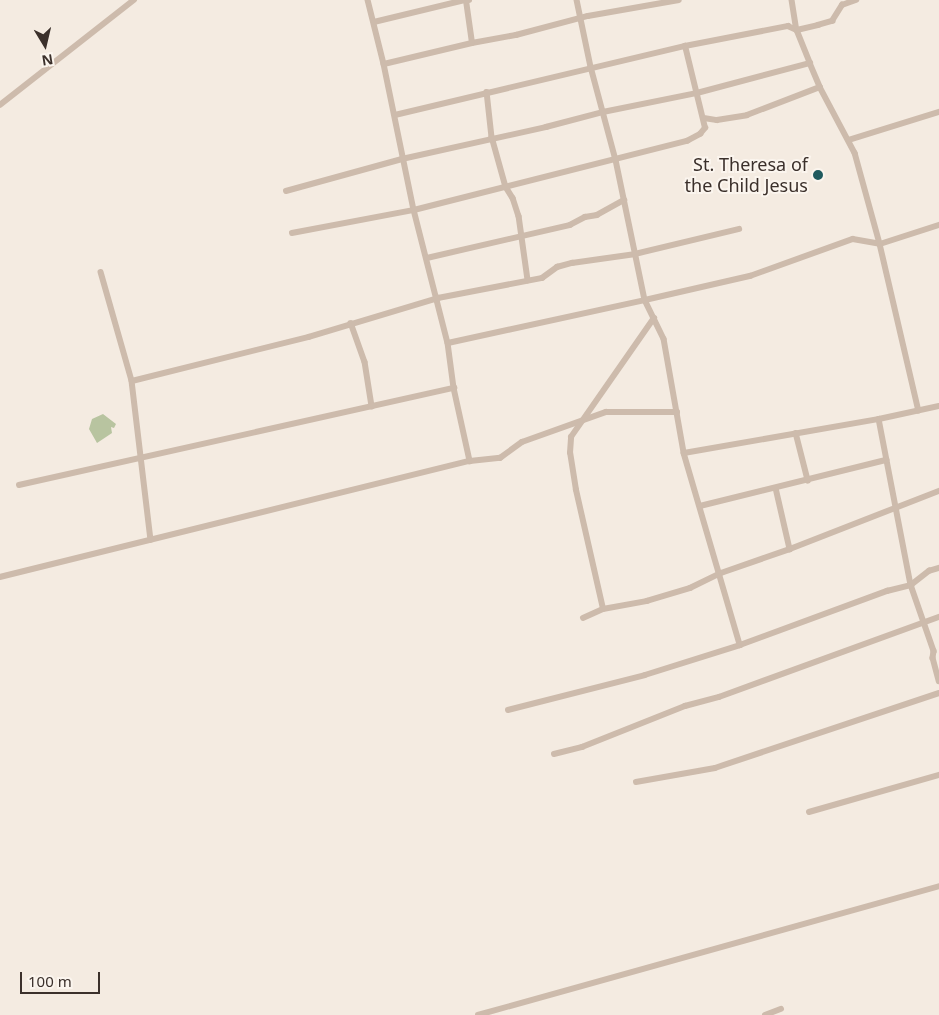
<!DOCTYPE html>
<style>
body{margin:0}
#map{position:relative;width:939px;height:1015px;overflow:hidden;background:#f4ebe1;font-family:"Noto Sans",sans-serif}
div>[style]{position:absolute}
.green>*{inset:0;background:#b8c4a0}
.street>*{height:5.5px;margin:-2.75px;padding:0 2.75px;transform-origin:2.75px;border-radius:2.75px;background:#cdbbac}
.dots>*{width:14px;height:14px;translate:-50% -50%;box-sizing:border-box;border:2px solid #fbf5ee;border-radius:50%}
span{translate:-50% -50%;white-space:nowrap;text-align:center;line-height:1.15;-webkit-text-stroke:4px #fbf5ee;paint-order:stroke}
.poi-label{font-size:18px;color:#3b302b}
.right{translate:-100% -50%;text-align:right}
.north{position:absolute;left:20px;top:20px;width:50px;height:50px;-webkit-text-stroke:4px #fbf5ee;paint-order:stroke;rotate:171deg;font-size:14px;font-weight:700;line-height:20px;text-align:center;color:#3b302b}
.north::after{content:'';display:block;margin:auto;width:18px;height:22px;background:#3b302b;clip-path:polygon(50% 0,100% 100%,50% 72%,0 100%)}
.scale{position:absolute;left:20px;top:972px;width:80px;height:22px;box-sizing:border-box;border:2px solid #3b302b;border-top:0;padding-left:6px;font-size:15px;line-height:18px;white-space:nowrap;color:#3b302b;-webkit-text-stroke:4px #fbf5ee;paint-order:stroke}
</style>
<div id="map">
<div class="green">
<div style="clip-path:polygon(103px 414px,116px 424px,114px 428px,111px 427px,112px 433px,97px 443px,89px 429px,92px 419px)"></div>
</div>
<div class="street">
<div style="left:368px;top:0;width:66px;rotate:76deg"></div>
<div style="left:384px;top:64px;width:149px;rotate:78.4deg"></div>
<div style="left:414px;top:210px;width:137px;rotate:75.7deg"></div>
<div style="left:448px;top:343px;width:202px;rotate:-12.3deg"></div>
<div style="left:645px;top:300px;width:43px;rotate:64deg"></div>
<div style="left:664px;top:339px;width:116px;rotate:80deg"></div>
<div style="left:684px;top:453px;width:200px;rotate:73.7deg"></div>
<div style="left:577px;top:0;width:68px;rotate:78.2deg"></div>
<div style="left:591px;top:67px;width:96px;rotate:75deg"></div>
<div style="left:616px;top:160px;width:143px;rotate:78.3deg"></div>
<div style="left:645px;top:300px;width:108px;rotate:-12.9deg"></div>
<div style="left:750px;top:276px;width:109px;rotate:-19.8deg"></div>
<div style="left:853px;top:239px;width:27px;rotate:10deg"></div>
<div style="left:880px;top:244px;width:62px;rotate:-17.9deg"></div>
<div style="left:792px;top:0;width:30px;rotate:81deg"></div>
<div style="left:797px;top:30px;width:35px;rotate:68deg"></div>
<div style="left:810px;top:63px;width:26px;rotate:67deg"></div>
<div style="left:820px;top:87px;width:75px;rotate:62.1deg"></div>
<div style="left:855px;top:153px;width:94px;rotate:74.6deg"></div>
<div style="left:880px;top:244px;width:171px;rotate:76.9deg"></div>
<div style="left:374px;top:22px;width:94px;rotate:-13.6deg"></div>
<div style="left:472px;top:43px;width:45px;rotate:-10.3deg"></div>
<div style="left:516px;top:35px;width:74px;rotate:-14.8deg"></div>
<div style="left:588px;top:16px;width:92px;rotate:-10deg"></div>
<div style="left:384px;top:64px;width:90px;rotate:-13.4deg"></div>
<div style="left:472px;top:43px;width:42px;rotate:-98.1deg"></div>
<div style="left:466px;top:1px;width:3px;rotate:-18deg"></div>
<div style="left:487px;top:92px;width:45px;rotate:83.7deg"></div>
<div style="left:492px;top:137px;width:52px;rotate:74.4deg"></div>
<div style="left:506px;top:187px;width:13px;rotate:58deg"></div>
<div style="left:513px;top:198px;width:19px;rotate:72deg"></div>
<div style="left:519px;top:216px;width:65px;rotate:82deg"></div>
<div style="left:0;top:105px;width:170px;rotate:-38.1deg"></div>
<div style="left:395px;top:115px;width:298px;rotate:-13.4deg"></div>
<div style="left:704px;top:118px;width:13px;rotate:9deg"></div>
<div style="left:717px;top:120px;width:30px;rotate:-9deg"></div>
<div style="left:747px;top:115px;width:78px;rotate:-21deg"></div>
<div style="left:849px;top:140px;width:94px;rotate:-17.3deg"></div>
<div style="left:286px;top:191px;width:120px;rotate:-15.4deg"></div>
<div style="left:402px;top:159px;width:148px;rotate:-12.5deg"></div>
<div style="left:546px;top:127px;width:59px;rotate:-14.7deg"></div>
<div style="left:603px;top:112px;width:96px;rotate:-11.4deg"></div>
<div style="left:697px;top:93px;width:117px;rotate:-14.9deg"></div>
<div style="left:292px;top:233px;width:124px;rotate:-10.7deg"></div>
<div style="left:414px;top:210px;width:282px;rotate:-14.2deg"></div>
<div style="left:687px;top:141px;width:15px;rotate:-28deg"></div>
<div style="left:700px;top:134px;width:8px;rotate:-50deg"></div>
<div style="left:705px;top:128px;width:84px;rotate:-103.7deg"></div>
<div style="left:685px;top:46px;width:105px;rotate:-11deg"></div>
<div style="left:788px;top:26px;width:10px;rotate:24deg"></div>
<div style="left:797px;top:30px;width:22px;rotate:-13deg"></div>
<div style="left:818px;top:25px;width:15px;rotate:-16deg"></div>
<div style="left:832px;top:21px;width:19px;rotate:-58deg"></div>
<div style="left:842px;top:5px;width:15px;rotate:-20deg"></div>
<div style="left:427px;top:258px;width:147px;rotate:-13deg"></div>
<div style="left:570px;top:225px;width:17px;rotate:-28deg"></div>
<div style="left:585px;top:217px;width:12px;rotate:-9deg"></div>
<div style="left:597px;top:215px;width:31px;rotate:-29deg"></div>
<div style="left:101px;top:272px;width:113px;rotate:74.1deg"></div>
<div style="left:132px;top:381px;width:160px;rotate:83.2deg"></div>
<div style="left:351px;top:323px;width:41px;rotate:70.3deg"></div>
<div style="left:365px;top:362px;width:45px;rotate:81deg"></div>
<div style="left:448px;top:343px;width:45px;rotate:82.4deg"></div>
<div style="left:454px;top:388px;width:75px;rotate:77.6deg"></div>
<div style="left:132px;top:381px;width:182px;rotate:-14deg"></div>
<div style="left:309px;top:337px;width:135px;rotate:-16.8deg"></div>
<div style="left:438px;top:298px;width:106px;rotate:-10.9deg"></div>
<div style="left:542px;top:278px;width:19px;rotate:-36deg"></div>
<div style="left:557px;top:267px;width:16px;rotate:-15deg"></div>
<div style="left:572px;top:263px;width:64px;rotate:-8.1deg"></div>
<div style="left:635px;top:254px;width:107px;rotate:-13.5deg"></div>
<div style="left:879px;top:419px;width:169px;rotate:79.1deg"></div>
<div style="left:911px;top:585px;width:70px;rotate:70.8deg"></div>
<div style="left:934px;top:651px;width:7px;rotate:98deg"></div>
<div style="left:933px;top:658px;width:24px;rotate:75deg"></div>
<div style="left:796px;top:433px;width:49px;rotate:75.7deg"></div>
<div style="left:684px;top:453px;width:198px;rotate:-9.9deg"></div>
<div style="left:879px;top:419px;width:61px;rotate:-12.2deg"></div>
<div style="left:19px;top:485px;width:446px;rotate:-12.6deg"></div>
<div style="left:776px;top:488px;width:63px;rotate:77.1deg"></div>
<div style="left:700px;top:506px;width:192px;rotate:-13.9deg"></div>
<div style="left:0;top:577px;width:484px;rotate:-13.9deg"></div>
<div style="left:470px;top:461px;width:30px;rotate:-6deg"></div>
<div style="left:500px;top:458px;width:27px;rotate:-36deg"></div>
<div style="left:522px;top:442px;width:89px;rotate:-19.7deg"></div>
<div style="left:606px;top:412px;width:71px"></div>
<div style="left:603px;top:609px;width:122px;rotate:-102.8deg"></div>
<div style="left:576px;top:490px;width:37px;rotate:-99deg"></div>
<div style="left:570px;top:453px;width:16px;rotate:-86deg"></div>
<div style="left:571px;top:437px;width:145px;rotate:-55.1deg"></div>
<div style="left:583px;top:618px;width:22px;rotate:-24deg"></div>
<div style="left:603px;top:609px;width:45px;rotate:-10.3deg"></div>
<div style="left:647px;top:601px;width:45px;rotate:-16.8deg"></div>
<div style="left:690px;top:588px;width:34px;rotate:-26deg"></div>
<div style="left:721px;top:573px;width:73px;rotate:-19.2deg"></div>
<div style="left:790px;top:549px;width:160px;rotate:-21.3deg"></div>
<div style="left:508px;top:710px;width:141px;rotate:-14.3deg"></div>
<div style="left:645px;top:675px;width:100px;rotate:-17.5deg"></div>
<div style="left:740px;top:645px;width:157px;rotate:-20.2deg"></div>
<div style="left:887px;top:591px;width:25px;rotate:-14deg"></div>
<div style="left:911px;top:585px;width:23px;rotate:-38deg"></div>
<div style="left:929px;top:571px;width:10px;rotate:-17deg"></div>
<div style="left:554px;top:754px;width:29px;rotate:-14deg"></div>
<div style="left:582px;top:747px;width:111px;rotate:-21.7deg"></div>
<div style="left:685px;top:706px;width:35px;rotate:-15deg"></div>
<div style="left:719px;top:697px;width:234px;rotate:-20deg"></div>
<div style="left:636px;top:782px;width:80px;rotate:-10deg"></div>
<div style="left:715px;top:768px;width:236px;rotate:-18.5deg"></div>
<div style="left:809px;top:812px;width:135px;rotate:-15.9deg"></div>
<div style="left:478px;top:1015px;width:479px;rotate:-15.6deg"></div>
<div style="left:765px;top:1015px;width:17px;rotate:-21deg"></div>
</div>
<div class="dots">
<div style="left:818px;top:175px;background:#1f5a5e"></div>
</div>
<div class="poi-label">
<span class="right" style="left:808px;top:175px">St. Theresa of<br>the Child Jesus</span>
</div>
<div class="north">N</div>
<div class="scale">100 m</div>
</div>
